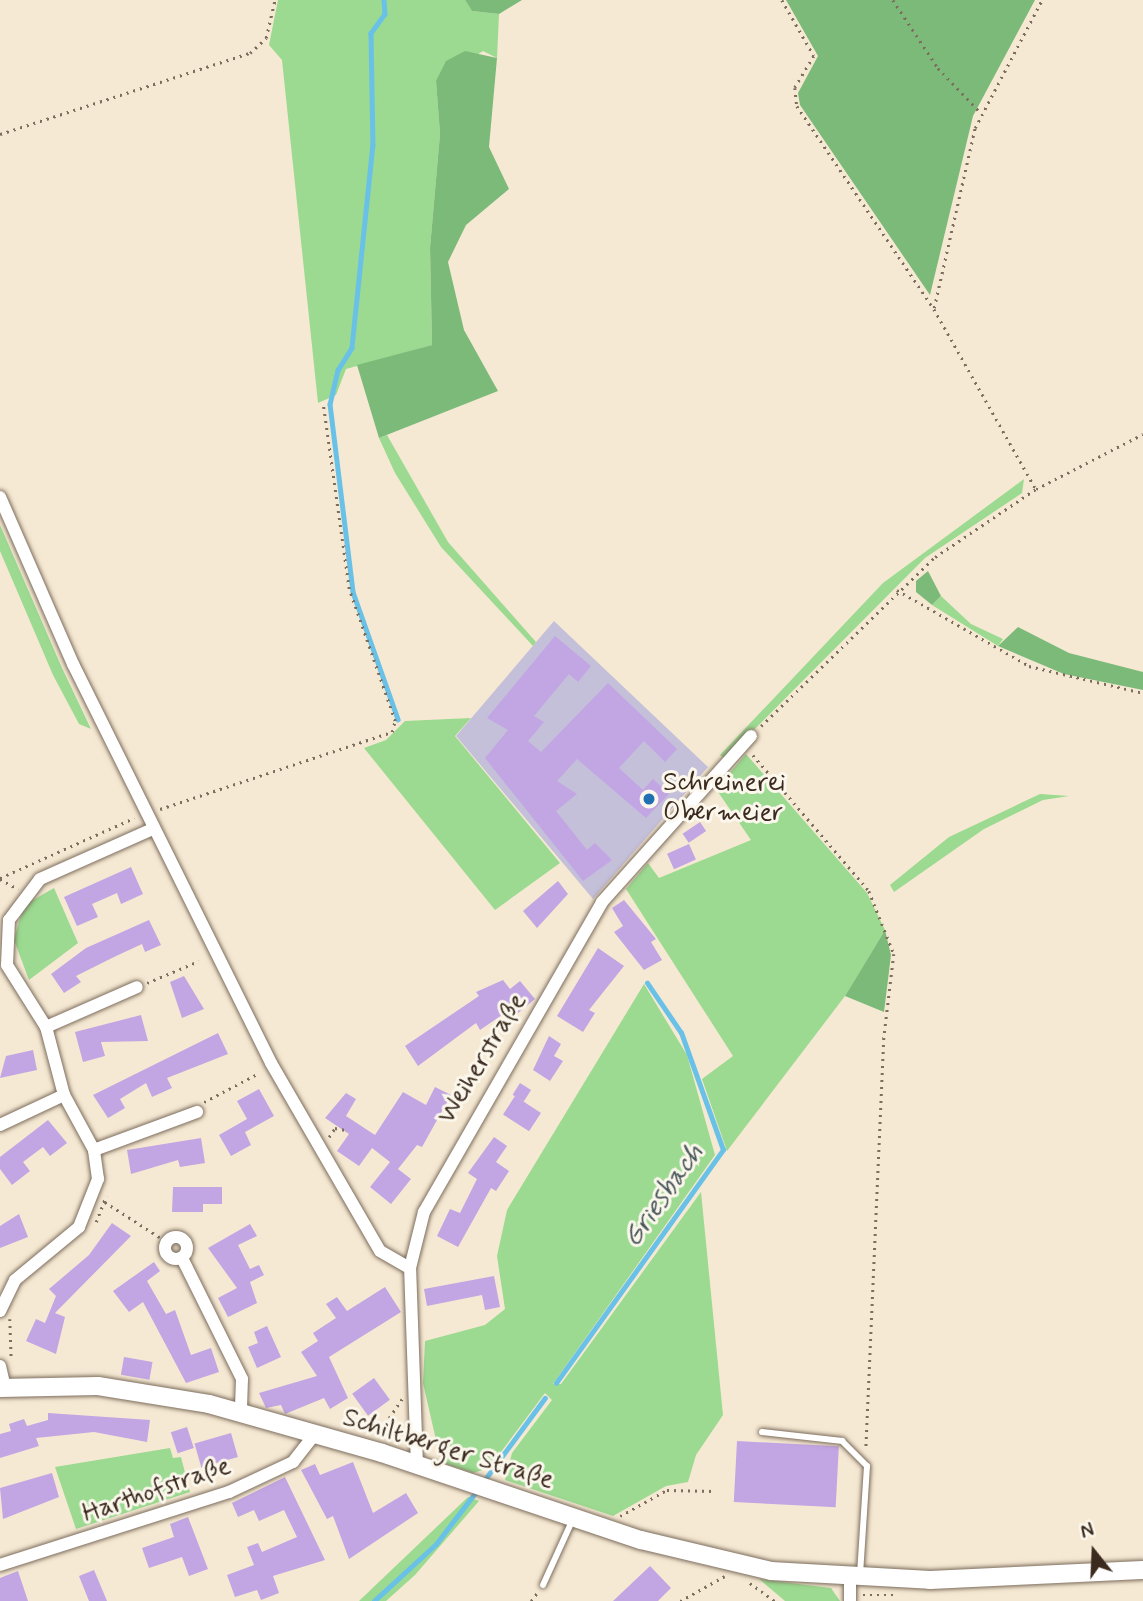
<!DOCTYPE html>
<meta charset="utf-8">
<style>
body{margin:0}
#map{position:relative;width:1143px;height:1601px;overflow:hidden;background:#f6e9d3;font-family:Mynerve,sans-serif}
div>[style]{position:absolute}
.industrial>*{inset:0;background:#c5c0da}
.green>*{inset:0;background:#9bda90}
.forest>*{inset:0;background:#7cba7a}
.stream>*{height:4.5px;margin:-2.25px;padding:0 2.25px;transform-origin:2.25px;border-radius:2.25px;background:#6ac1e7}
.building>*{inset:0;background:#c2a5e3;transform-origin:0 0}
.path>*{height:2.5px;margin-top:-1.25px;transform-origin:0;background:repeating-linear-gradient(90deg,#7c6d5d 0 2px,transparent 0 7px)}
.roads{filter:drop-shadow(0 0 2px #7c6d5d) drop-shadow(0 0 2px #7c6d5d)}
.lane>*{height:6px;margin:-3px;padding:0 3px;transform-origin:3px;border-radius:3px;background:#fff}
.street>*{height:12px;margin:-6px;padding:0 6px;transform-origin:6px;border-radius:6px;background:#fff}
.street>.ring{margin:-6px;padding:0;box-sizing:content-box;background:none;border:12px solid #fff;border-radius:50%}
.secondary>*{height:18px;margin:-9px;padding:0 9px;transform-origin:9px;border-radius:9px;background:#fff}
.dots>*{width:19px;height:19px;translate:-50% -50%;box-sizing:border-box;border:4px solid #fbf7ec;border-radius:50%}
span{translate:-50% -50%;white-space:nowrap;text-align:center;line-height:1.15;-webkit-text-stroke:6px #fbf7ec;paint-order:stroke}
.poi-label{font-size:26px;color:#3b2a1e}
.left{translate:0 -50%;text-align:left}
.street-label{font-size:26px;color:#3b2a1e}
.water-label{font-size:28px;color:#49575a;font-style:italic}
.north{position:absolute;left:1059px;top:1517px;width:70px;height:70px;-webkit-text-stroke:5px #fbf7ec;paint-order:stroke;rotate:342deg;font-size:19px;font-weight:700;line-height:28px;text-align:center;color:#3b2a1e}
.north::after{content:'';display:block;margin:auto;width:24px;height:32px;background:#3b2a1e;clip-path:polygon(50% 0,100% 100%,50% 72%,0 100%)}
</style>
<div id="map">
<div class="industrial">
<div style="clip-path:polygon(554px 621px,708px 767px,593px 899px,456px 736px)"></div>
</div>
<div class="green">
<div style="clip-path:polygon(278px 0,465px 0,472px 11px,499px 14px,497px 58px,483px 51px,436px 81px,440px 134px,430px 248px,432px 345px,346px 369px,336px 395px,318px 403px,282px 60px,269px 45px)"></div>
<div style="clip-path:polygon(387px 435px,448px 542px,536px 642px,533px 646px,441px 547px,395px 473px,379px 438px)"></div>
<div style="clip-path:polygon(1024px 479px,1022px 493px,925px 558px,725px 759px,720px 755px,883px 583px)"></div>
<div style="clip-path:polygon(0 525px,62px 668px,91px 729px,79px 724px,53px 675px,0 551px)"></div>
<div style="clip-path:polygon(941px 596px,971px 624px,1003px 639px,998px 646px,932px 605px)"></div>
<div style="clip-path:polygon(471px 718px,455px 736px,560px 863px,495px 910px,364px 748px,386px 740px,405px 721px)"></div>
<div style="clip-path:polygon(746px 754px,867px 893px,885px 930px,845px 996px,727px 1151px,702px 1079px,733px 1056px,626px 889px,648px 863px,659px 878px,751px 840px,716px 789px)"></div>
<div style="clip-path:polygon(1040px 794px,1069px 796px,1043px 800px,984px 829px,894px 892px,890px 885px,949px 837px)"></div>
<div style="clip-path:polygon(54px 888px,78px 943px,29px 980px,14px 940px,19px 921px,26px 904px)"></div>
<div style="clip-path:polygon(644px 984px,687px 1055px,715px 1155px,553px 1384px,561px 1384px,701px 1192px,723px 1415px,696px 1455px,688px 1482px,666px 1486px,613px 1516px,505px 1480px,512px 1453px,552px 1400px,545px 1393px,489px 1468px,473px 1473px,441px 1462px,423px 1383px,425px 1341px,485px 1325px,505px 1309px,497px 1256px,507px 1210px)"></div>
<div style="clip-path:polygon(170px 1448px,173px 1458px,181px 1457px,190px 1492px,76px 1529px,55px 1467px)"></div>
<div style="clip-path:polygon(468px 1497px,479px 1501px,415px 1575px,386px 1601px,359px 1601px)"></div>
<div style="clip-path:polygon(759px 1579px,831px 1588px,840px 1601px,785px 1601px)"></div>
</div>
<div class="forest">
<div style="clip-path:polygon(465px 0,522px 0,499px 14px,472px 11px)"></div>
<div style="clip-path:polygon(786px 0,1035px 0,973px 116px,930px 295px,800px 105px,798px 93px,818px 56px)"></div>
<div style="clip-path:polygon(465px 51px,497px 58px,489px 147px,509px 189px,466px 225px,448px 262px,464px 330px,498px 391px,379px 438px,357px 365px,432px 345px,430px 248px,440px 134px,436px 81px,446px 61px)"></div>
<div style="clip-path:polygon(928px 571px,941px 596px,932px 605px,916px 592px,916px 581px)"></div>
<div style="clip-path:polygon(1018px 627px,1069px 653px,1143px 672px,1143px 690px,1064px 674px,998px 646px)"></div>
<div style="clip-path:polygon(885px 930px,891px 955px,884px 1012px,845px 996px)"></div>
</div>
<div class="stream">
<div style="left:384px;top:0;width:14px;rotate:86deg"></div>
<div style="left:385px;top:14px;width:24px;rotate:126deg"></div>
<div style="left:371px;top:33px;width:111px;rotate:89deg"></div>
<div style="left:373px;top:144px;width:205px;rotate:95.9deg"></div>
<div style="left:352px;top:348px;width:26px;rotate:122deg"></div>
<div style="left:338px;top:370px;width:35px;rotate:103deg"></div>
<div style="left:330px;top:404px;width:189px;rotate:83deg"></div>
<div style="left:353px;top:592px;width:135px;rotate:70.5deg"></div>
<div style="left:556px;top:1383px;width:287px;rotate:-54.4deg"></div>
<div style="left:723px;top:1150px;width:124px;rotate:-109.7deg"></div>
<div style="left:681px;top:1033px;width:60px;rotate:-124.2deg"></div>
<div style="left:483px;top:1482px;width:104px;rotate:-53.6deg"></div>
<div style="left:374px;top:1601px;width:84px;rotate:-42.6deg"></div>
<div style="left:436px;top:1544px;width:69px;rotate:-52.6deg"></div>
</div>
<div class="building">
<div style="clip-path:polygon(555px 636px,591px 666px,578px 682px,569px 674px,534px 716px,544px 722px,528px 741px,541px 752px,608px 683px,677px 749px,665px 762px,644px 741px,619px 768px,643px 790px,653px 779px,669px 794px,646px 818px,577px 759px,557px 781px,577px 794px,556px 811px,587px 850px,595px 843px,612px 860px,583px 881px,485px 758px,508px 730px,487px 718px)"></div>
<div style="left:700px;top:822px;width:11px;height:21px;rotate:56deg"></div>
<div style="left:689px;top:844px;width:17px;height:24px;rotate:66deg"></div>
<div style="clip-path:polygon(131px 867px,143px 894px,121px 904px,117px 893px,92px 904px,98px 917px,77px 926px,64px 897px)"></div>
<div style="clip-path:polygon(558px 881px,568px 894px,537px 928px,523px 911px)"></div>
<div style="clip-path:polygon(624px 900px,656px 939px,651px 942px,662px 960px,644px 970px,614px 932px,623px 926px,612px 908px)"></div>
<div style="clip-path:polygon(149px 920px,161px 945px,145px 952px,142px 944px,114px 957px,76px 976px,81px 982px,64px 993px,51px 974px,86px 948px)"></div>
<div style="clip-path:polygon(598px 948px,624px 966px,589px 1010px,595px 1013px,583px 1032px,557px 1016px)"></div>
<div style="clip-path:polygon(184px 976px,204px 1009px,182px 1018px,170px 982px)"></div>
<div style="clip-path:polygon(503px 980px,510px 989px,520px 981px,535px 999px,511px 1019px,505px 1013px,480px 1030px,476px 1023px,418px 1066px,405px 1046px,479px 996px,476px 992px)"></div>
<div style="clip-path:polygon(141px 1015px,148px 1041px,101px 1042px,105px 1056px,83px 1062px,75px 1032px)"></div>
<div style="clip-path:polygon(218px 1033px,228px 1054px,167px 1078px,172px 1088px,152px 1097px,146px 1083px,120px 1099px,125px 1108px,108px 1118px,93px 1095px)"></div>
<div style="clip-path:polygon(549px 1036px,561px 1044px,554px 1056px,563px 1061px,550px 1081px,533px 1070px)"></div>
<div style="clip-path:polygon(33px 1050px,37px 1070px,0 1078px,6px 1056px)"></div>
<div style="left:520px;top:1083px;width:13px;height:14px;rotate:32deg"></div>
<div style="clip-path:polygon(435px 1087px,451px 1095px,422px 1147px,417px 1145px,398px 1169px,411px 1179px,391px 1204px,370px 1187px,390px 1162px,372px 1148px,359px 1166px,337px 1151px,349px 1134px,325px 1118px,346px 1093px,356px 1099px,346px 1116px,375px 1135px,403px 1092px,426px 1105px)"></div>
<div style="clip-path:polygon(259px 1089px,274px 1116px,245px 1132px,251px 1145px,231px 1156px,219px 1135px,247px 1119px,237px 1101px)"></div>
<div style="left:515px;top:1096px;width:31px;height:22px;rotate:33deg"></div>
<div style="clip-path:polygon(48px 1120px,67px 1143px,50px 1156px,43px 1147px,23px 1162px,30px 1171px,12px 1185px,0 1169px,0 1157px)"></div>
<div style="clip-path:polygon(494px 1137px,507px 1146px,496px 1162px,509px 1171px,496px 1191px,491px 1188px,458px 1247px,437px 1236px,450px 1209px,460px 1213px,477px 1179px,468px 1173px)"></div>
<div style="clip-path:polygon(201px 1138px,205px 1163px,180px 1167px,178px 1160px,131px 1174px,127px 1150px)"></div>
<div style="clip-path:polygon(173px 1187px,222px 1187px,222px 1204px,203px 1204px,203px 1212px,172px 1212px)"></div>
<div style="clip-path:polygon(19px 1214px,28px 1237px,0 1248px,0 1226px)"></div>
<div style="clip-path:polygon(112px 1223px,131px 1236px,55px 1313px,65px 1317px,56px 1354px,26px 1341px,36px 1319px,45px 1323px,56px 1296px,49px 1289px,89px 1255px)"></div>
<div style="clip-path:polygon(250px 1224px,257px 1236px,238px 1245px,250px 1269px,259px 1265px,264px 1275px,250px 1282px,257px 1303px,228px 1317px,218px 1298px,237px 1288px,208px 1248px)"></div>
<div style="clip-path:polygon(154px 1262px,160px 1271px,147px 1281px,166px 1314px,175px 1310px,191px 1355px,211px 1348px,219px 1372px,186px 1383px,143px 1302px,129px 1312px,113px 1291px)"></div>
<div style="clip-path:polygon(494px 1276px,500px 1307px,485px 1310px,482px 1295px,427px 1306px,424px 1289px)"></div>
<div style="clip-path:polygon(385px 1287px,401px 1312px,329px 1357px,348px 1398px,330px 1409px,324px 1398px,285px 1414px,281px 1405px,266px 1408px,259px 1393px,317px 1376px,301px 1352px,318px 1341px,313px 1333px,336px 1318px,326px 1304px,337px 1297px,347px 1311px)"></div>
<div style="clip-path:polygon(267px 1326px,281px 1357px,257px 1368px,248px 1347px,258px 1343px,254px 1332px)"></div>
<div style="left:124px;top:1357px;width:29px;height:18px;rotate:10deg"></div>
<div style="left:374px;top:1378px;width:27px;height:27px;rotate:54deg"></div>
<div style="clip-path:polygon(48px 1413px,150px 1420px,147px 1442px,94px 1432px,36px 1438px,39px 1446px,0 1458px,0 1434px,11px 1431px,9px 1424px,24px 1419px,27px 1426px,48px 1420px)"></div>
<div style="left:187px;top:1427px;width:22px;height:17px;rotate:72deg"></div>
<div style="left:231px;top:1433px;width:25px;height:38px;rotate:74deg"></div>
<div style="left:737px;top:1441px;width:102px;height:61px;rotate:3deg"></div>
<div style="clip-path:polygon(353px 1462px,373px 1513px,406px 1493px,418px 1513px,349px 1559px,333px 1516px,327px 1519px,301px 1470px,315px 1464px,320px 1475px)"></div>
<div style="clip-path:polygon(52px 1473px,59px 1497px,3px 1519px,0 1488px)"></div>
<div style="clip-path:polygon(285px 1477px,325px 1560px,273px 1576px,279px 1593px,261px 1600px,257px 1590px,235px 1597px,227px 1575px,254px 1565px,247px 1547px,258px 1543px,262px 1552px,297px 1537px,284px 1510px,259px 1521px,254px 1510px,238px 1517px,232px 1503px)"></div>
<div style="clip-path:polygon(188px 1517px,208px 1569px,189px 1576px,182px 1557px,149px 1568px,142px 1548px,174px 1537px,170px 1524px)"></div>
<div style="clip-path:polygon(650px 1566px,671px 1588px,658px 1601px,613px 1601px)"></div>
<div style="clip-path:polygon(94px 1570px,107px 1601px,89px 1601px,79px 1576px)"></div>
<div style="clip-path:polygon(18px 1571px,28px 1601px,0 1601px,0 1578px)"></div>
</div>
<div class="path">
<div style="left:782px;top:0;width:64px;rotate:60.3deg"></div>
<div style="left:814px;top:56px;width:37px;rotate:121deg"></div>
<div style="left:795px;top:88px;width:18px;rotate:84deg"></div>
<div style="left:797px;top:106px;width:245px;rotate:56deg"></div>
<div style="left:934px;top:309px;width:207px;rotate:60.5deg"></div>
<div style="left:893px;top:0;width:82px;rotate:56.5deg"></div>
<div style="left:938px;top:68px;width:62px;rotate:46.3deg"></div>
<div style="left:0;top:134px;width:263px;rotate:-18deg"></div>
<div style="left:250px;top:53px;width:22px;rotate:-43deg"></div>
<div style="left:266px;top:38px;width:39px;rotate:-77deg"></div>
<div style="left:934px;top:308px;width:185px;rotate:-77.2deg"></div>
<div style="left:975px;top:128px;width:144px;rotate:-62.4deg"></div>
<div style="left:897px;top:590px;width:152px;rotate:29.9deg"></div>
<div style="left:1029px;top:666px;width:117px;rotate:13.3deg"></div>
<div style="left:761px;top:726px;width:243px;rotate:-44.2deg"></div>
<div style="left:935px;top:557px;width:122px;rotate:-34deg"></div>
<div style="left:1036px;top:489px;width:120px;rotate:-27.2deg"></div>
<div style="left:753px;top:755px;width:179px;rotate:49.5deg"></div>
<div style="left:869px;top:891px;width:68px;rotate:68.4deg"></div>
<div style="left:894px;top:954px;width:85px;rotate:96.8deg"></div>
<div style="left:884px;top:1038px;width:413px;rotate:92.5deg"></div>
<div style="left:160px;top:809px;width:244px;rotate:-18.4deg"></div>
<div style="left:392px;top:732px;width:11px;rotate:-75deg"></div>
<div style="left:395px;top:721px;width:140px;rotate:-109.2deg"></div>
<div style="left:349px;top:589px;width:188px;rotate:-98deg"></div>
<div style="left:0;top:878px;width:147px;rotate:-24.1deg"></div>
<div style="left:0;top:879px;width:21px;rotate:29deg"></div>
<div style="left:147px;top:983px;width:56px;rotate:-22.9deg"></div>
<div style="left:204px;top:1102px;width:62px;rotate:-27.8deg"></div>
<div style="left:329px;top:1137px;width:11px;rotate:-56deg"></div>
<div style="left:335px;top:1128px;width:11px;rotate:10deg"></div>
<div style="left:105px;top:1202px;width:74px;rotate:32.8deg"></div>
<div style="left:96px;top:1222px;width:28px;rotate:-69deg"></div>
<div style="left:10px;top:1319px;width:38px;rotate:88deg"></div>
<div style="left:386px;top:1437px;width:19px;rotate:-81deg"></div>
<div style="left:389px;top:1418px;width:23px;rotate:-56deg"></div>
<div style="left:620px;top:1516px;width:54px;rotate:-29deg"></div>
<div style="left:667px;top:1490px;width:47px;rotate:1.2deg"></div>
<div style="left:750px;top:1583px;width:31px;rotate:36deg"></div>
<div style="left:863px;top:1595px;width:32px"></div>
<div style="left:531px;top:1601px;width:10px;rotate:-53deg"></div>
<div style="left:680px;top:1601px;width:51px;rotate:-29.1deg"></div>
</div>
<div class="roads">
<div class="lane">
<div style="left:762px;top:1432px;width:81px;rotate:6.4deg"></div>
<div style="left:842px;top:1441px;width:35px;rotate:45deg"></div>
<div style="left:867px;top:1466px;width:108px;rotate:93.7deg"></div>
<div style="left:543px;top:1585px;width:72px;rotate:-65.6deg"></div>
</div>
<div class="street">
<div style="left:0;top:497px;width:182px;rotate:66.4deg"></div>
<div style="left:73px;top:664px;width:445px;rotate:63.6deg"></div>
<div style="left:271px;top:1063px;width:217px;rotate:59.9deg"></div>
<div style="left:380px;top:1251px;width:34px;rotate:30deg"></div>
<div style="left:46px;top:1027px;width:99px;rotate:-23.7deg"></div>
<div style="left:0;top:1125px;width:71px;rotate:-25.1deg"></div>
<div style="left:94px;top:1150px;width:110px;rotate:-20.3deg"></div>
<div class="ring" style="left:165px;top:1237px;width:10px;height:10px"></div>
<div style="left:182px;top:1258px;width:135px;rotate:63.6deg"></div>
<div style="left:242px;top:1379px;width:33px;rotate:92deg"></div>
<div style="left:0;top:1311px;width:34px;rotate:-64deg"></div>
<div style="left:15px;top:1280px;width:83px;rotate:-39.6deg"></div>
<div style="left:79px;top:1227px;width:52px;rotate:-68.4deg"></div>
<div style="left:98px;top:1179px;width:29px;rotate:-98deg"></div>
<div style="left:94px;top:1150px;width:63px;rotate:-118.6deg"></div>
<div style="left:64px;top:1095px;width:70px;rotate:-104.8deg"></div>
<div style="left:46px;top:1027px;width:73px;rotate:-122.2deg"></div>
<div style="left:7px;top:965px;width:45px;rotate:-87.5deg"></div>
<div style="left:9px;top:920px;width:51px;rotate:-52.9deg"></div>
<div style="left:40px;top:879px;width:124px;rotate:-23.9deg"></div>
<div style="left:0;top:1366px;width:22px;rotate:77deg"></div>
<div style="left:417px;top:1466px;width:198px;rotate:-92deg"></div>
<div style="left:410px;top:1268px;width:58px;rotate:-76deg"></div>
<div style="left:424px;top:1212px;width:357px;rotate:-60.1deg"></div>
<div style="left:602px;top:902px;width:223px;rotate:-48.1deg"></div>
<div style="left:0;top:1565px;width:240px;rotate:-17.7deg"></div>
<div style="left:229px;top:1492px;width:71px;rotate:-25.1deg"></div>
<div style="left:293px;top:1462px;width:33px;rotate:-52deg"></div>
<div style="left:850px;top:1580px;width:21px;rotate:90deg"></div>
</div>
<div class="secondary">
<div style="left:0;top:1388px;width:98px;rotate:-1.2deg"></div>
<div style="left:98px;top:1386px;width:112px;rotate:9.2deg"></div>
<div style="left:209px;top:1404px;width:180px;rotate:15.8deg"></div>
<div style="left:382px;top:1453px;width:273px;rotate:18.6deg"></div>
<div style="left:641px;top:1540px;width:134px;rotate:13.4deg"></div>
<div style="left:771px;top:1571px;width:159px;rotate:3.2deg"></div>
<div style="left:930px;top:1580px;width:213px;rotate:-2.7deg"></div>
</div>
</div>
<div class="dots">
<div style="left:649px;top:799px;background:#1f6fb2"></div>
</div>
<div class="poi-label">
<span class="left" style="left:663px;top:799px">Schreinerei<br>Obermeier</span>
</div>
<div class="street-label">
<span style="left:483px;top:1059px;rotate:-59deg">Weiherstraße</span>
<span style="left:448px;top:1450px;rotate:17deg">Schiltberger Straße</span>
<span style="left:157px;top:1491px;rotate:-19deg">Harthofstraße</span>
</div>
<div class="water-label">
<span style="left:664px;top:1196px;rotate:-55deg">Griesbach</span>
</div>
<div class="north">N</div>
</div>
